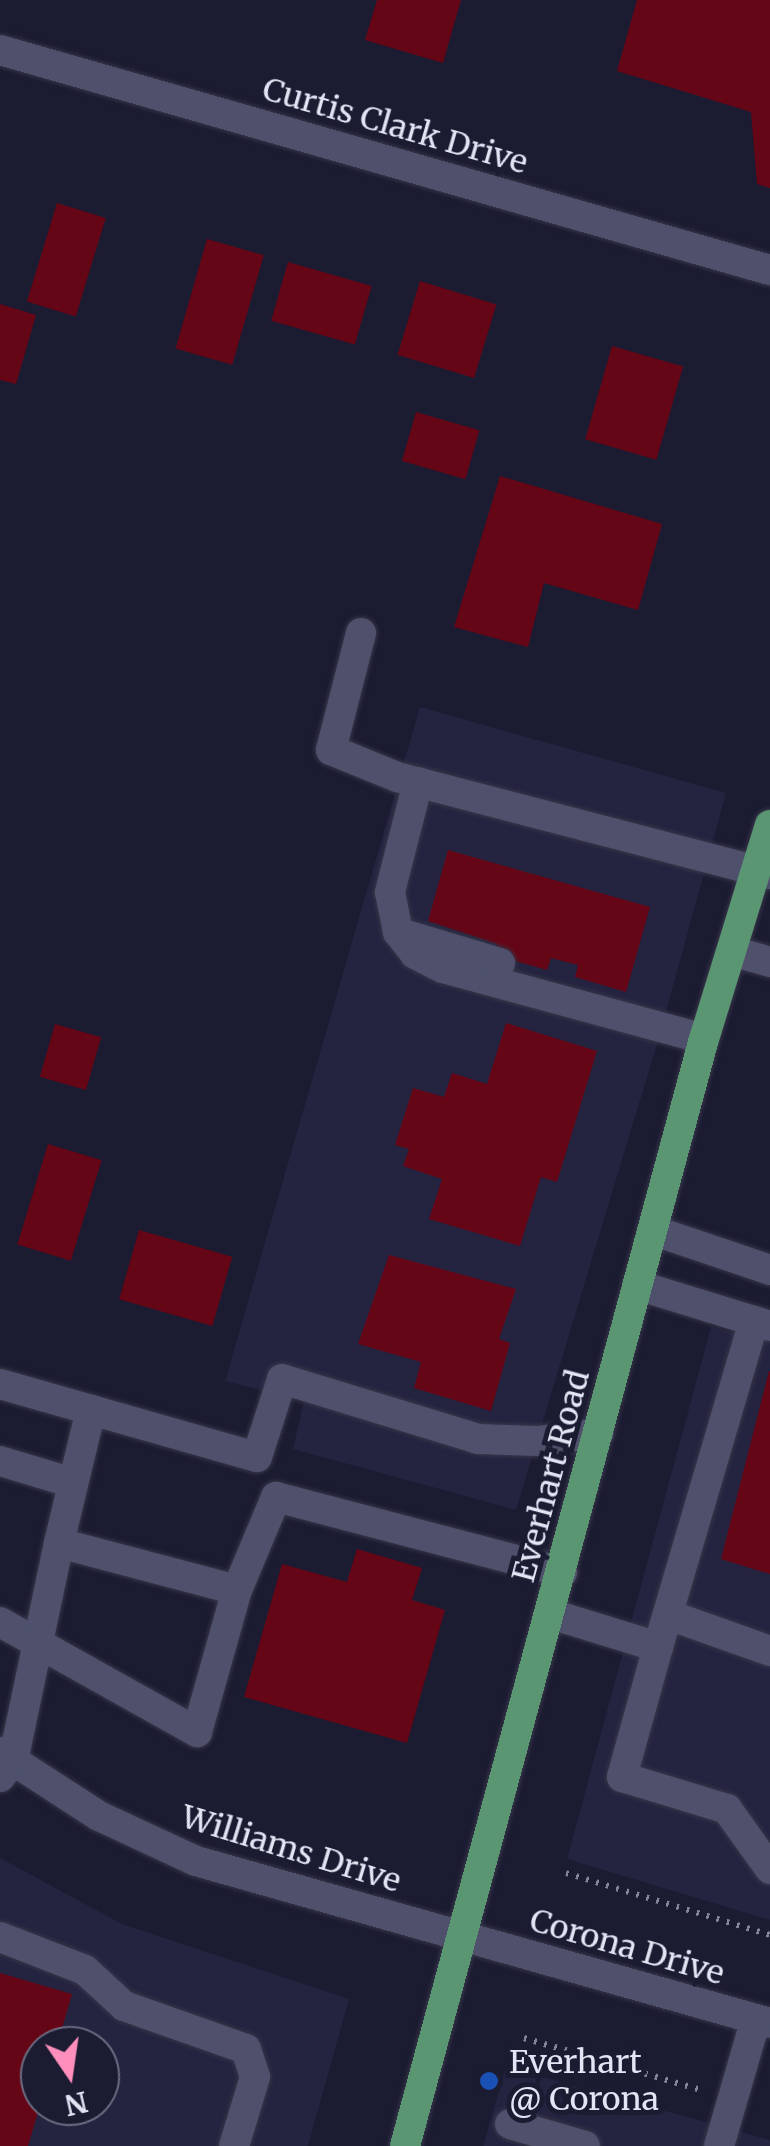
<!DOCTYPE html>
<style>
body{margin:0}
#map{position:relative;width:770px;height:2146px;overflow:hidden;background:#1b1b32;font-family:Merriweather,serif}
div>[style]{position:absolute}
.built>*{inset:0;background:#242441}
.building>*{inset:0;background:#650616;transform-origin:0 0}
.path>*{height:6px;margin-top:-3px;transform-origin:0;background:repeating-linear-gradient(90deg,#838598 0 2.5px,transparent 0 10.5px)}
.roads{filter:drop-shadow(0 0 2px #373649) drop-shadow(0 0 2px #373649)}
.minor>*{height:30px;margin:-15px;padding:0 15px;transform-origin:15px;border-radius:15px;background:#4f516c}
.major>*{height:30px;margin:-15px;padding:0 15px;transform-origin:15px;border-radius:15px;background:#5b9673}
.dots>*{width:28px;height:28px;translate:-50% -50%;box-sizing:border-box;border:5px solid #1b1b32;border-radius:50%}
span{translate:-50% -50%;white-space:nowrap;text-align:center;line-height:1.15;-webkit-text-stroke:10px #1b1b32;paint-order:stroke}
.street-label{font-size:32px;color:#e3e5f5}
.poi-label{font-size:32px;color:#e3e5f5}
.left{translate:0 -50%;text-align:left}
.north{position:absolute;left:20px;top:2026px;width:100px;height:100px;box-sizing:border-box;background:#1b1b32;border:2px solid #6b6c80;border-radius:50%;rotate:167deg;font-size:28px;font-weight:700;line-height:40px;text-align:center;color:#e3e5f5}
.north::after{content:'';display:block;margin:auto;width:35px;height:45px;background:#fe8ebb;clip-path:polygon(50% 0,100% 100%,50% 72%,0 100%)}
</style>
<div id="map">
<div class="built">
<div style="clip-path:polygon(420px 707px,726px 793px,658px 1041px,516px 1510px,293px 1449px,304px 1401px,225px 1381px)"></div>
<div style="clip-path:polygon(711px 1327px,770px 1341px,770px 1920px,567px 1859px)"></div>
<div style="clip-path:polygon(evenodd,0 1858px,122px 1924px,349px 1999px,308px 2146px,0 2146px,0 1858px,40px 2046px,100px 2046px,100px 2106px,40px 2106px,40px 2046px)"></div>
<div style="clip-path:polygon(506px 2067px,770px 2140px,770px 2146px,483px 2146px)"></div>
</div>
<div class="building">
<div style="clip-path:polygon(377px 0,461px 0,443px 63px,365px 40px)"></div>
<div style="clip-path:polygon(637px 0,770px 0,770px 188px,757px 184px,751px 112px,617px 71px)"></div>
<div style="left:57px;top:203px;width:51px;height:103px;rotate:17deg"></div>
<div style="left:207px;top:239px;width:59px;height:114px;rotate:16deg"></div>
<div style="left:288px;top:262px;width:87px;height:61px;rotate:16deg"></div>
<div style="left:420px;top:281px;width:80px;height:77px;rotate:17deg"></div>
<div style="clip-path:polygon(0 304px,36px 315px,16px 384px,0 380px)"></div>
<div style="left:612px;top:346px;width:74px;height:97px;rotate:16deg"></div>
<div style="left:416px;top:412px;width:66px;height:51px;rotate:16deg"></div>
<div style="clip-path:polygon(500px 476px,662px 524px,638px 610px,544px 583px,528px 647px,454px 627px)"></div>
<div style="clip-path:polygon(448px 850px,650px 907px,626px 992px,575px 977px,578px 965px,551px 958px,547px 970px,494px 955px,497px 944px,428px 921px)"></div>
<div style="clip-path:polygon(506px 1023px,597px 1051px,557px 1182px,541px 1177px,520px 1246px,429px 1219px,442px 1179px,403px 1166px,409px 1149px,395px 1145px,413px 1088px,444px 1097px,452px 1073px,487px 1084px)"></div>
<div style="left:55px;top:1024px;width:48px;height:55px;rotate:16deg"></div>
<div style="left:48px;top:1144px;width:56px;height:105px;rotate:17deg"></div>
<div style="left:139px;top:1230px;width:97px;height:72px;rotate:16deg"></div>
<div style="clip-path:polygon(389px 1255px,516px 1289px,499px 1339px,510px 1343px,491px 1411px,414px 1388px,421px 1362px,358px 1344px)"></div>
<div style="clip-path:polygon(769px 1371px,770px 1371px,770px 1574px,721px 1559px)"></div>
<div style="clip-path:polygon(357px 1549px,422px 1568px,412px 1600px,445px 1610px,407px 1743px,244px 1697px,282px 1564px,347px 1582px)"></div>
<div style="clip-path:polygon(0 1973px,72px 1994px,57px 2046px,40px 2046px,40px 2105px,28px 2146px,0 2146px)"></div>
</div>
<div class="path">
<div style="left:566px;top:1873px;width:213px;rotate:16.9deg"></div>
<div style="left:524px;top:2038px;width:184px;rotate:16.4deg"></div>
</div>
<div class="roads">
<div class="minor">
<div style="left:0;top:50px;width:801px;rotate:15.95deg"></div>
<div style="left:361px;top:633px;width:121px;rotate:104.4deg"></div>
<div style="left:331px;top:750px;width:71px;rotate:22.2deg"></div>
<div style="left:397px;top:777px;width:385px;rotate:14.6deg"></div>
<div style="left:418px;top:782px;width:114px;rotate:104.3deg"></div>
<div style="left:390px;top:892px;width:41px;rotate:78.7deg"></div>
<div style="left:398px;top:932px;width:28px;rotate:52deg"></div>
<div style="left:415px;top:954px;width:31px;rotate:27deg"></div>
<div style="left:443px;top:968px;width:270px;rotate:15.2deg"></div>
<div style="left:410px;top:936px;width:94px;rotate:16.7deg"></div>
<div style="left:732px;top:951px;width:40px;rotate:16deg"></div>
<div style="left:652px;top:1230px;width:125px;rotate:18.7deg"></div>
<div style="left:637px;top:1285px;width:139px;rotate:17.1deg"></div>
<div style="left:0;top:1384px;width:267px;rotate:15.9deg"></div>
<div style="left:257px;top:1457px;width:82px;rotate:-72.2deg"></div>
<div style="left:282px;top:1379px;width:205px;rotate:17deg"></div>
<div style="left:478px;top:1439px;width:60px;rotate:1.9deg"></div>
<div style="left:538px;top:1441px;width:61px;rotate:-7.6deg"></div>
<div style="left:0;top:1461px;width:76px;rotate:16.8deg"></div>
<div style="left:59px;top:1543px;width:137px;rotate:-76.5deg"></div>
<div style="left:551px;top:1614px;width:112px;rotate:17.1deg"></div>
<div style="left:658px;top:1647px;width:340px;rotate:-73.6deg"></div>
<div style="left:669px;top:1615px;width:107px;rotate:19.6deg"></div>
<div style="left:0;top:1622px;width:226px;rotate:29.2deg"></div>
<div style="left:197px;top:1732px;width:148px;rotate:-74.3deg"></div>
<div style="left:658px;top:1647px;width:135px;rotate:105.5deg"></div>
<div style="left:622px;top:1777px;width:110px;rotate:16.9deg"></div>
<div style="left:727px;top:1809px;width:74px;rotate:54.4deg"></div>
<div style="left:0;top:1752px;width:118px;rotate:32.9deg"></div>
<div style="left:99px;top:1816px;width:107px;rotate:24.9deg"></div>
<div style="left:196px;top:1861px;width:596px;rotate:15.76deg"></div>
<div style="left:0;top:1777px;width:21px;rotate:-51deg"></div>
<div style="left:13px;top:1761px;width:223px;rotate:-78.1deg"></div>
<div style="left:59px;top:1543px;width:184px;rotate:14.8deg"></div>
<div style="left:237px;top:1590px;width:101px;rotate:-67.2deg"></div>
<div style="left:276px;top:1497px;width:296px;rotate:14.7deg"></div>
<div style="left:0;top:1937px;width:91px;rotate:21.2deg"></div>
<div style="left:85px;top:1970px;width:53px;rotate:42.7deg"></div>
<div style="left:124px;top:2006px;width:129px;rotate:19.4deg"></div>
<div style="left:246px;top:2049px;width:29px;rotate:72deg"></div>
<div style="left:255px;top:2077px;width:72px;rotate:106.9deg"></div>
<div style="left:510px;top:2124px;width:78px;rotate:16.3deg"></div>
<div style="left:719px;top:2146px;width:132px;rotate:-73.8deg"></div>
</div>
<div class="major">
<div style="left:405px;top:2146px;width:1147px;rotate:-74.89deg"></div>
<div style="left:704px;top:1039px;width:224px;rotate:-72.9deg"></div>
</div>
</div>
<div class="dots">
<div style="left:489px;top:2081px;background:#1a4fb4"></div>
</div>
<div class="street-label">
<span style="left:395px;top:126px;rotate:16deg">Curtis Clark Drive</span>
<span style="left:551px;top:1476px;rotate:-75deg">Everhart Road</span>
<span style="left:291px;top:1849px;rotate:17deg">Williams Drive</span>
<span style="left:627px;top:1947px;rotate:16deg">Corona Drive</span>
</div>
<div class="poi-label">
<span class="left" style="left:509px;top:2081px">Everhart<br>@ Corona</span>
</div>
<div class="north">N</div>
</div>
